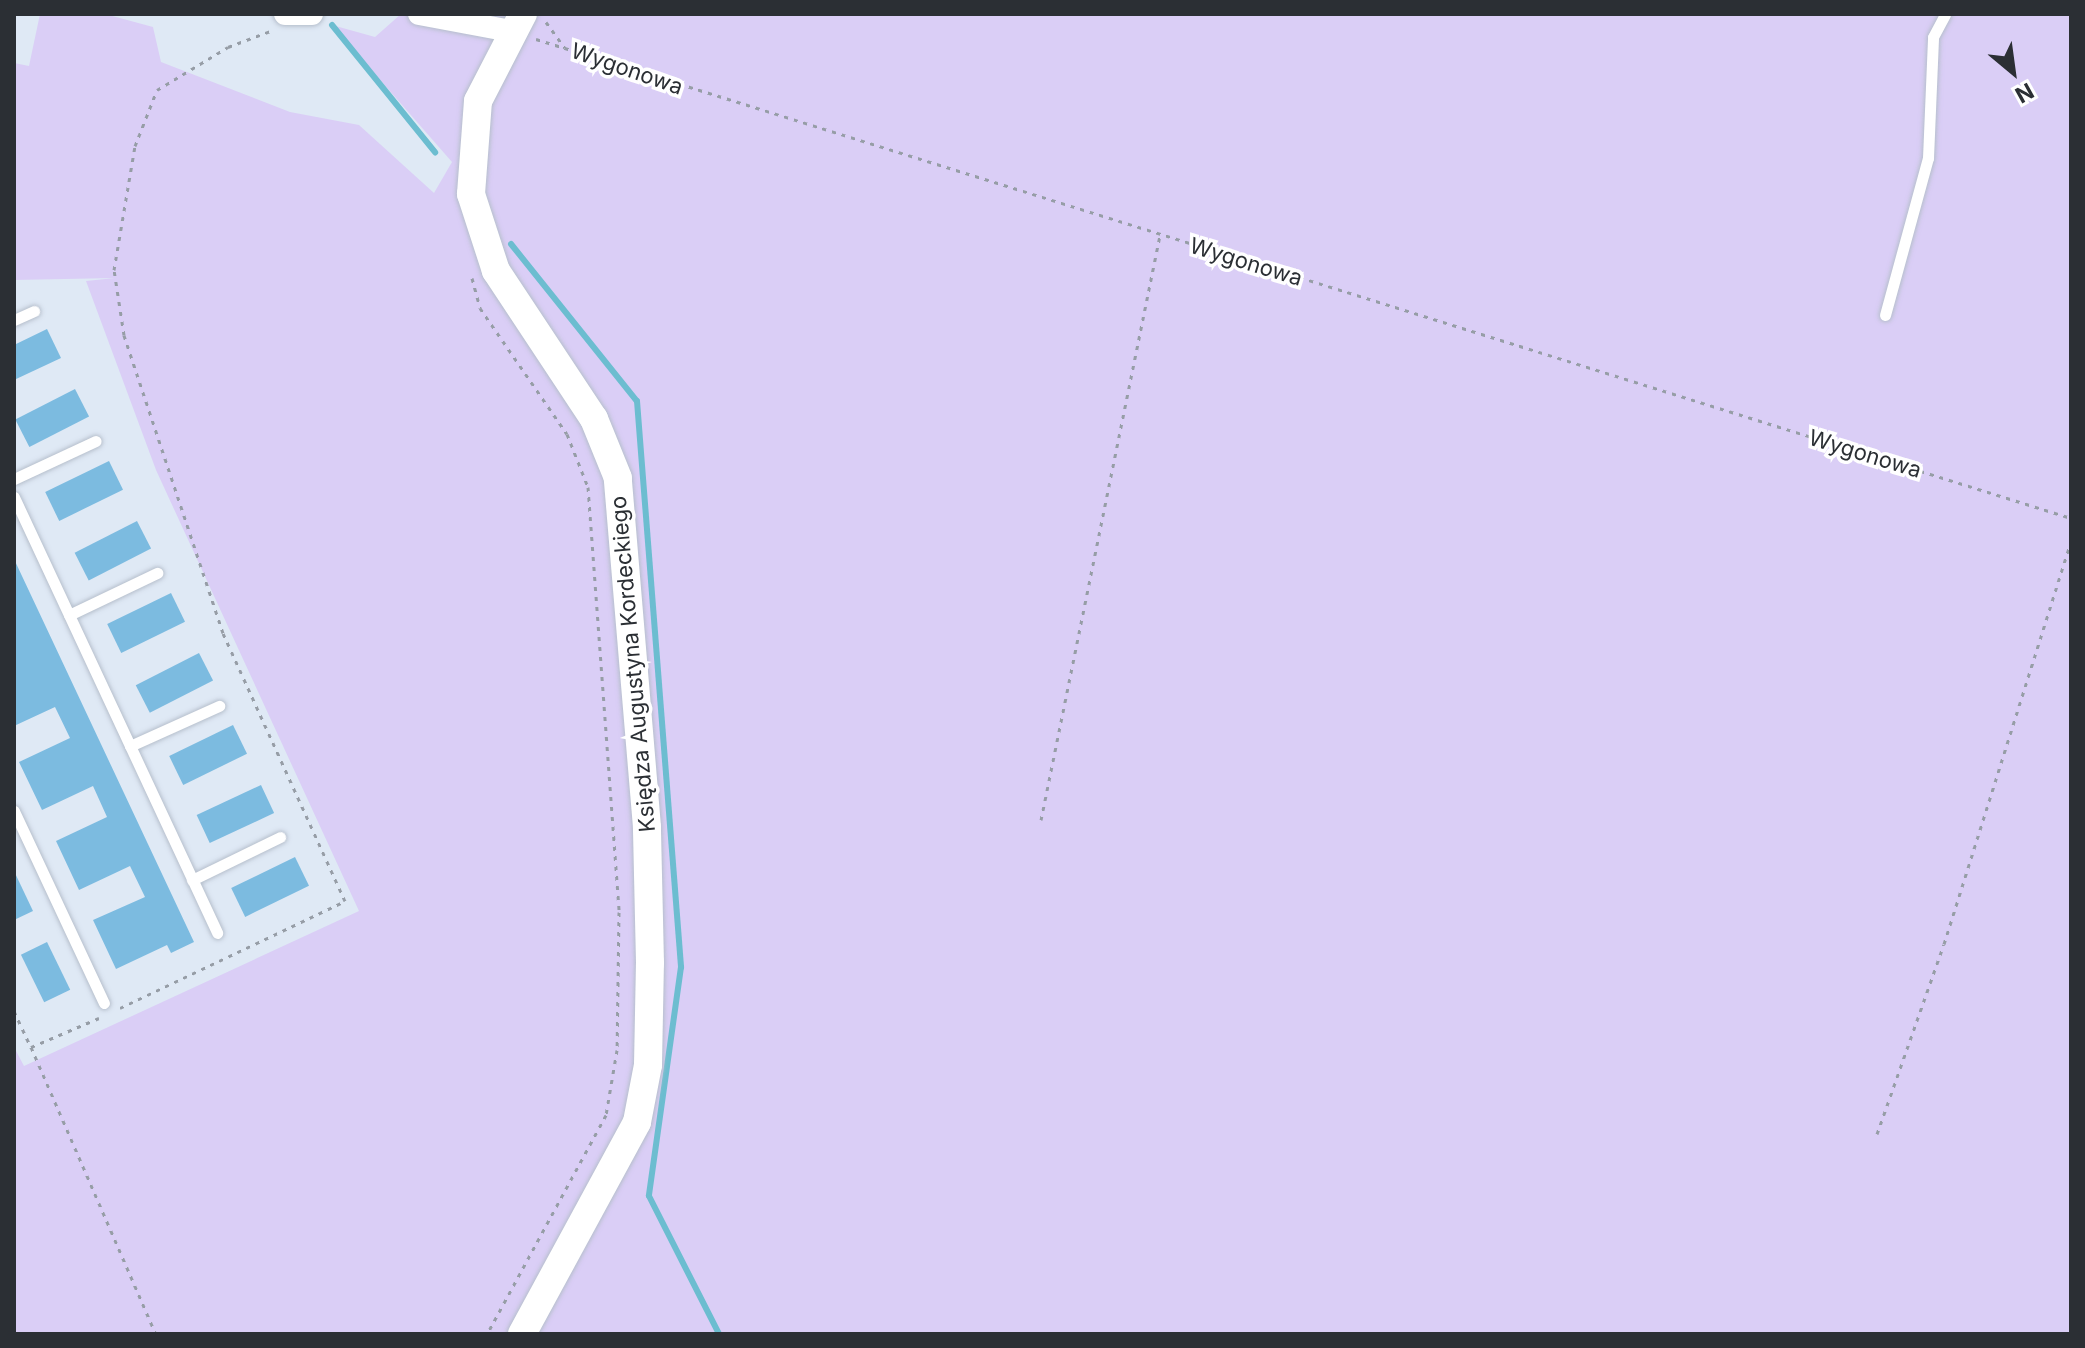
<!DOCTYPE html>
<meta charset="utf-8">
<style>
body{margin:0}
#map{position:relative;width:2085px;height:1348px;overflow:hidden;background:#dfe9f5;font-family:Inter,sans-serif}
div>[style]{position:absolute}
.green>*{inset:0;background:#dacef6}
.stream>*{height:6px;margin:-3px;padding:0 3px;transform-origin:3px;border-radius:3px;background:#6cbdd0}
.building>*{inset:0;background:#7cbbe0;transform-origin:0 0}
.path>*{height:3px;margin-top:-1.5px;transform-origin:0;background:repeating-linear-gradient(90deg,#969da6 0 4px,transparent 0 10px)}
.roads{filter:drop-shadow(0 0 2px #b6bfcc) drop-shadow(0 0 2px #b6bfcc)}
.service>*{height:11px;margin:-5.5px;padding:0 5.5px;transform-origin:5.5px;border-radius:5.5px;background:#fff}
.minor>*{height:22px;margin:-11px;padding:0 11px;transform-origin:11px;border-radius:11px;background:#fff}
.tertiary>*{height:28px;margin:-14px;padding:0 14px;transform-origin:14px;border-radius:14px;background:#fff}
span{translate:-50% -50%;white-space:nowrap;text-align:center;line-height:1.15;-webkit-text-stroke:7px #fff;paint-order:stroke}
.street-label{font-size:22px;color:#2b2f34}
.frame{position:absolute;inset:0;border:16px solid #2b2f34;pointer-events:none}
.north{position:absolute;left:1973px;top:32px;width:80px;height:80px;-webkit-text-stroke:6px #fff;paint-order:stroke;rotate:151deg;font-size:22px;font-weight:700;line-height:32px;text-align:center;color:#2b2f34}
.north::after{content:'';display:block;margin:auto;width:28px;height:36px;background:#2b2f34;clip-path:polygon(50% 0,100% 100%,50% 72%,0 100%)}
</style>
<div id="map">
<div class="green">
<div style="clip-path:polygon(40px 14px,105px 14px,153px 27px,161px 62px,290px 112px,359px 125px,434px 193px,452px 162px,332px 25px,375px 37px,401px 14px,2071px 14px,2071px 1334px,14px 1334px,14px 1047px,24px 1066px,359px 911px,156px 470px,86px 281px,115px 278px,14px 280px,14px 63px,29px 66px)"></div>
</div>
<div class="stream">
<div style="left:332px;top:25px;width:164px;rotate:51deg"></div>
<div style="left:511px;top:244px;width:201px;rotate:51.3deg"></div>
<div style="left:637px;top:401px;width:568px;rotate:85.55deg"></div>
<div style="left:681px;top:967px;width:231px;rotate:98deg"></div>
<div style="left:649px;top:1196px;width:155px;rotate:63.1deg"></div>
</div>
<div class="building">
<div style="clip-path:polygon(47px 329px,61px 358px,14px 380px,14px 345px)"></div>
<div style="left:75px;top:389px;width:31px;height:67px;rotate:63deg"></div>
<div style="left:109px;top:461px;width:32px;height:71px;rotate:64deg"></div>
<div style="left:137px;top:521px;width:31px;height:70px;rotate:63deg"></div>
<div style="clip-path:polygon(14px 559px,194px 942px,171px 953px,167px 945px,116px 969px,93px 920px,145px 897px,130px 866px,79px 890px,56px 841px,107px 817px,93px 786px,42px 810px,19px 762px,70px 738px,55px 707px,14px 726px)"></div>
<div style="left:171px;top:593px;width:32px;height:71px;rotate:64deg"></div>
<div style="left:199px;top:653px;width:31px;height:71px;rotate:63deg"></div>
<div style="left:233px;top:725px;width:32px;height:71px;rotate:64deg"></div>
<div style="left:261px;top:785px;width:31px;height:71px;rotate:65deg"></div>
<div style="left:295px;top:857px;width:32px;height:71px;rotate:64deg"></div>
<div style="clip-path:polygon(14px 871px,33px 911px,14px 920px)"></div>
<div style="left:47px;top:942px;width:53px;height:29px;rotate:64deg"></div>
</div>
<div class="path">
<div style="left:546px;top:22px;width:32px;rotate:54deg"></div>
<div style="left:536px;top:39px;width:1608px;rotate:17.33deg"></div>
<div style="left:472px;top:278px;width:31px;rotate:75deg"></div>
<div style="left:480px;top:308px;width:153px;rotate:55.4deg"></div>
<div style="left:567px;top:434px;width:57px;rotate:68.4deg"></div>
<div style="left:588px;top:487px;width:426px;rotate:85.8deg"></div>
<div style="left:619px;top:912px;width:138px;rotate:90.8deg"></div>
<div style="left:617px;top:1050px;width:66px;rotate:99.6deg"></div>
<div style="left:606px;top:1115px;width:249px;rotate:118.5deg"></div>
<div style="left:1041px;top:820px;width:597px;rotate:-78.5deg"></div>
<div style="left:120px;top:1008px;width:249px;rotate:-25.4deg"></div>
<div style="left:345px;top:901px;width:294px;rotate:-114.5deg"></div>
<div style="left:223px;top:633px;width:314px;rotate:-108.4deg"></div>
<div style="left:124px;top:335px;width:66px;rotate:-98.7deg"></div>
<div style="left:114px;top:270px;width:126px;rotate:-80.4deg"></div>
<div style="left:135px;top:146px;width:60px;rotate:-68.6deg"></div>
<div style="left:157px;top:90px;width:83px;rotate:-31.2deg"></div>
<div style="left:228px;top:47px;width:48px;rotate:-20.7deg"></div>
<div style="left:14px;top:1011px;width:40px;rotate:65deg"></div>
<div style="left:99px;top:1018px;width:74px;rotate:156.9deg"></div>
<div style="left:31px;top:1047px;width:313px;rotate:66.5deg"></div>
<div style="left:1877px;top:1134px;width:201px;rotate:-70.6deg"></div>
<div style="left:1944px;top:944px;width:423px;rotate:-72.5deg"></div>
</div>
<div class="roads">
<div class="service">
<div style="left:1885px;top:315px;width:163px;rotate:-74.7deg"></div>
<div style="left:1928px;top:158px;width:121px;rotate:-87.6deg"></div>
<div style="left:1933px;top:37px;width:26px;rotate:-62deg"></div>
<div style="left:14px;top:320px;width:22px;rotate:-24deg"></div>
<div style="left:14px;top:479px;width:90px;rotate:-24.9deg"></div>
<div style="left:14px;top:497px;width:481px;rotate:65deg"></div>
<div style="left:69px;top:615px;width:98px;rotate:-25.5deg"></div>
<div style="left:130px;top:746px;width:98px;rotate:-24.2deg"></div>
<div style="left:14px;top:811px;width:212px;rotate:64.9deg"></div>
<div style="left:192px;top:880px;width:98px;rotate:-26deg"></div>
</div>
<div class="minor">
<div style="left:285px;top:14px;width:27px"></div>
<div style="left:419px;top:14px;width:94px;rotate:10.5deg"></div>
</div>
<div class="tertiary">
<div style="left:522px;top:1334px;width:241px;rotate:-61.5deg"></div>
<div style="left:637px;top:1122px;width:58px;rotate:-79.1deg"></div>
<div style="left:648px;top:1065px;width:102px;rotate:-88.9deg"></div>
<div style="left:650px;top:963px;width:136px;rotate:-91.3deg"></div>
<div style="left:647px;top:827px;width:350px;rotate:-94.8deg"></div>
<div style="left:618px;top:478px;width:64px;rotate:-112.1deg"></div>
<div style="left:594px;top:419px;width:178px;rotate:-123.5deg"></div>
<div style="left:496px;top:271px;width:81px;rotate:-108deg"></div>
<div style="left:471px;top:194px;width:93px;rotate:-85.7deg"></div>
<div style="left:478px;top:101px;width:98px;rotate:-62.7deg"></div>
</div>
</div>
<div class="street-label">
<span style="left:627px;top:69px;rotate:19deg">Wygonowa</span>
<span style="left:1246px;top:262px;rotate:17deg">Wygonowa</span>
<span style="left:1865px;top:454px;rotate:17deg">Wygonowa</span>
<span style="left:633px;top:664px;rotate:-95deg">Księdza Augustyna Kordeckiego</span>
</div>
<div class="frame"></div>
<div class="north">N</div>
</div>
